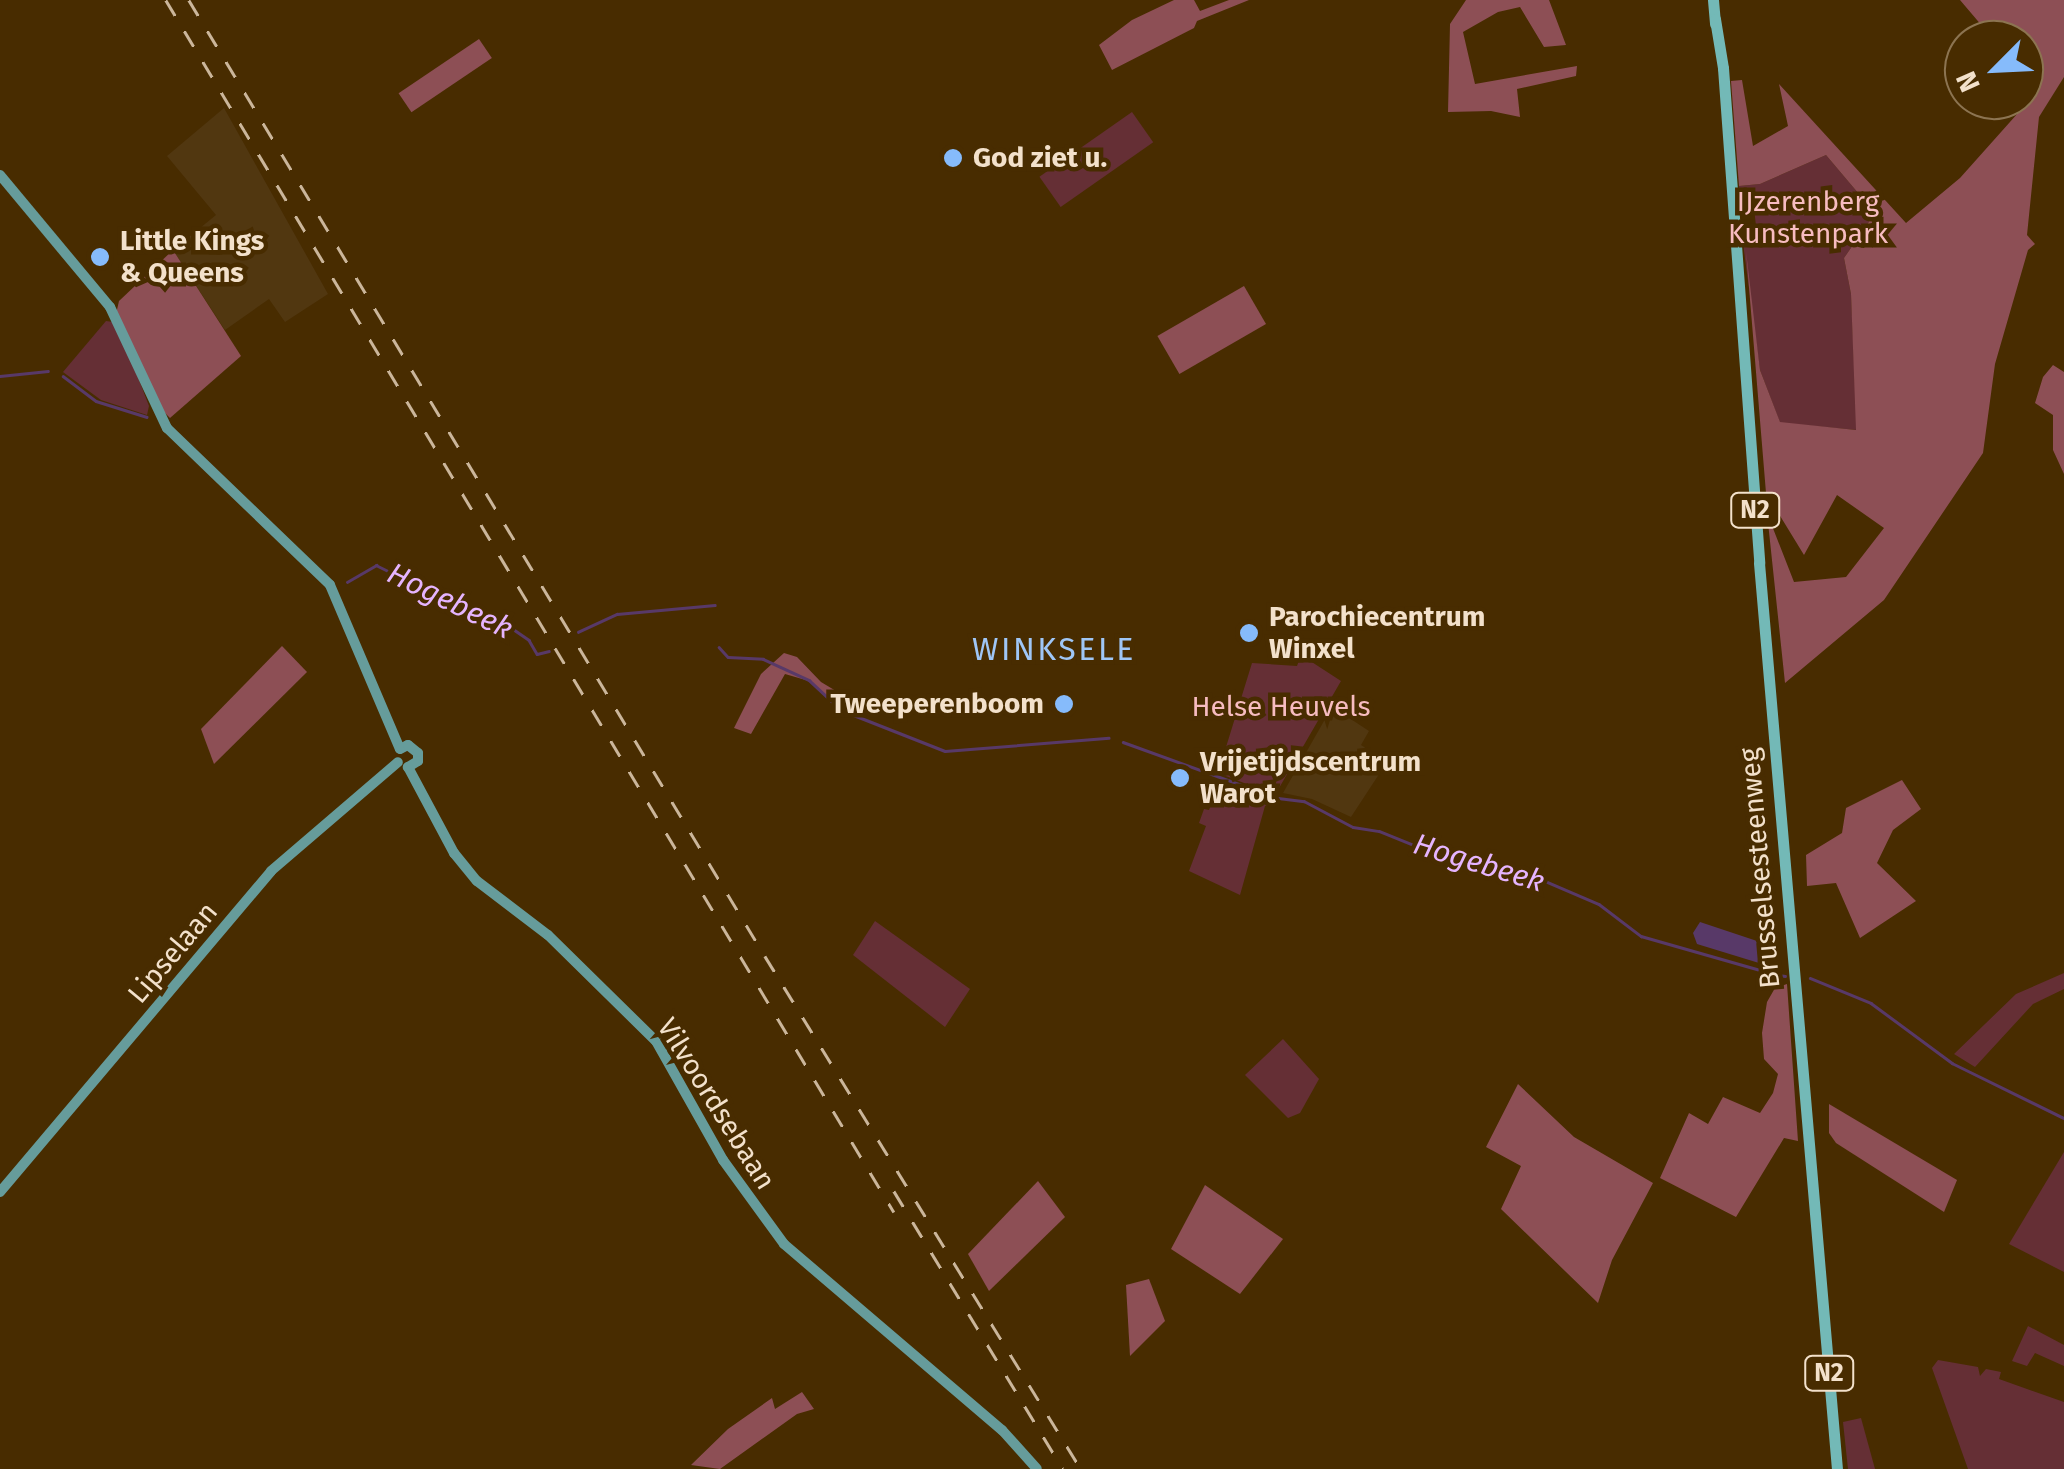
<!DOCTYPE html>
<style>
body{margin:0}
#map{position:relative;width:2064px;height:1469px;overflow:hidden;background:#482c00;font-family:"Fira Sans",sans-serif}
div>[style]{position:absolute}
.built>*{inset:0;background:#513710}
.green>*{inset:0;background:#652f35;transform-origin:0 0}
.forest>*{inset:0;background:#8d4f55;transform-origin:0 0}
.water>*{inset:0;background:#583968}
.stream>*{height:2.5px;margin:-1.25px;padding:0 1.25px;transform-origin:1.25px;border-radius:1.25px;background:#583968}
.secondary>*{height:10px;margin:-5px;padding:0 5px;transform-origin:5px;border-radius:5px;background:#669c9b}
.primary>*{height:11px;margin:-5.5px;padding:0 5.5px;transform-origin:5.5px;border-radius:5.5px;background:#73b9b7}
.rail>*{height:2.5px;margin-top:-1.25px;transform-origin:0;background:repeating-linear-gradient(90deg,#cbb69b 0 18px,transparent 0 36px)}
.dots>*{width:28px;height:28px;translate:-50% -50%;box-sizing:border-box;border:5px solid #482c00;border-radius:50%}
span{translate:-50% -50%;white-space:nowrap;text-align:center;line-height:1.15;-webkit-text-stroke:9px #482c00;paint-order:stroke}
.shield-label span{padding:2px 8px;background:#482c00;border:2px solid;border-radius:8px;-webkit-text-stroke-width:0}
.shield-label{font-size:25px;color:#f3e1cb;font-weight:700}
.poi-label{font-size:28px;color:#f3e1cb;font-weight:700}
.left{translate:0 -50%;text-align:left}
.right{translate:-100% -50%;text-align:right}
.park-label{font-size:28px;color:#f7bcc0}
.street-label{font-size:28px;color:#f3e1cb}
.water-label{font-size:30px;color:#e5b4fe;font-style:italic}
.quarter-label{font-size:32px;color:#9fc6f6;letter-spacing:2.5px}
.north{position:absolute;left:1944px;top:20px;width:100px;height:100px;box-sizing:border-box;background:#482c00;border:2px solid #8c7451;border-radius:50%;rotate:246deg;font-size:28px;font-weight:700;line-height:40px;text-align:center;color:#f3e1cb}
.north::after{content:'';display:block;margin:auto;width:35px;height:45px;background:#86bbfb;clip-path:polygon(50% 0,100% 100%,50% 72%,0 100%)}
</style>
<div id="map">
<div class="built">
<div style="clip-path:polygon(224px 108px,328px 294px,285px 322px,269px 299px,225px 330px,173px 250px,216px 215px,167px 156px)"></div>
<div style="clip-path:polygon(1337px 710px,1369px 731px,1361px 745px,1387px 762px,1351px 817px,1312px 799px,1283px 793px,1328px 714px,1332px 716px)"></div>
</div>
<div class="green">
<div style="left:1132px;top:112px;width:37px;height:113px;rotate:55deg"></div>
<div style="clip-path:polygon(1826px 155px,1875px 213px,1844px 258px,1851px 294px,1857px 430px,1780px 423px,1760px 370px,1744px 251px,1743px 235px,1754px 234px,1756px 226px,1752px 190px,1744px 191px,1745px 201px,1740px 202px,1739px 186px,1760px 184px)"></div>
<div style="clip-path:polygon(106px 321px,113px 322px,134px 367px,149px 406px,147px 415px,101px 400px,63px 372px)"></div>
<div style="clip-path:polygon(1301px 655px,1341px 681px,1275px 795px,1218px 773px,1252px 663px,1297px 666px)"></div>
<div style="clip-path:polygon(1220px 781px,1273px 803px,1265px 806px,1240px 895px,1189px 871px,1206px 826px,1199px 823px,1204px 809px,1209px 810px)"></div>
<div style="clip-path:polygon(875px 921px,970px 989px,945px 1027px,853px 955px)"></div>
<div style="clip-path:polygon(2064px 973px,2064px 989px,2033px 1004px,1975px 1067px,1954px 1054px,2016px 994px)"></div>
<div style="clip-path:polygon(1283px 1039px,1319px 1079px,1300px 1113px,1288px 1118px,1245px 1075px)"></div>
<div style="clip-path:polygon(2064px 1152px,2064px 1272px,2009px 1244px)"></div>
<div style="clip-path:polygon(2028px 1326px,2064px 1345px,2064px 1366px,2035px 1353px,2027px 1366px,2012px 1361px)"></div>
<div style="clip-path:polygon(1938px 1360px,1978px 1367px,1980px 1376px,1986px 1369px,2001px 1372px,1999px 1379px,2064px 1402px,2064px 1469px,1968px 1469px,1932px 1368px)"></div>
<div style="clip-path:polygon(1861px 1418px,1875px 1469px,1848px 1469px,1843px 1422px)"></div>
</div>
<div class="forest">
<div style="clip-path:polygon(1174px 0,1194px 0,1200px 11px,1229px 0,1249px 0,1197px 21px,1194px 28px,1112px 70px,1099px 45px,1132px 20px)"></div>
<div style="clip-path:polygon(1466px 0,1549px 0,1566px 45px,1544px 47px,1520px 7px,1498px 12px,1463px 32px,1475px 84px,1577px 66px,1576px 76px,1517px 89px,1520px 117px,1491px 111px,1448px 112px,1450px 24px)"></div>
<div style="clip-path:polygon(1960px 0,2064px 0,2064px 77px,2039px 117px,2027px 235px,2035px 244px,2028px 250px,1995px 364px,1983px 453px,1884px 600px,1785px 683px,1767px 513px,1794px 582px,1846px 577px,1884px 528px,1837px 495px,1804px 555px,1766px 493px,1746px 251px,1760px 370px,1780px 422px,1856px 430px,1851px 294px,1844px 258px,1875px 213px,1826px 155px,1760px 184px,1739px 186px,1731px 81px,1742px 80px,1753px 146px,1788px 126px,1779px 84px,1906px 223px,1960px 178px,2018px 113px,2031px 85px,2024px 75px,2024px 40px,1994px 40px)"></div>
<div style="left:479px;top:39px;width:23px;height:97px;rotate:56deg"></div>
<div style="clip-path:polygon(173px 250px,241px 356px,170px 418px,159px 407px,116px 314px,119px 301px)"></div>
<div style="left:1244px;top:286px;width:44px;height:100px;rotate:60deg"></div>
<div style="clip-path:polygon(2053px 365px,2064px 372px,2064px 474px,2053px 450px,2053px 415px,2035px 403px,2043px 377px)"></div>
<div style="clip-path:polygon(282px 646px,307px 672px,214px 764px,201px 729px)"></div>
<div style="clip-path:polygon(784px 653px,797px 657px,821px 682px,841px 694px,836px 706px,809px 681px,785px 674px,751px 734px,734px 728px,761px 674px)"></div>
<div style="clip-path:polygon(1902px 780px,1921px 809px,1893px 830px,1877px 863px,1916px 901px,1860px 938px,1836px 883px,1807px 886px,1806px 855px,1842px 833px,1846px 808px)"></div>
<div style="clip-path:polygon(1787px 984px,1798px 1141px,1784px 1138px,1736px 1217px,1660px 1178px,1689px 1113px,1708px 1124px,1723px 1097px,1760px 1113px,1773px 1093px,1778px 1074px,1764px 1059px,1762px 1033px,1767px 1002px,1775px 988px)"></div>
<div style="clip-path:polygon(1518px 1084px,1574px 1137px,1653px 1183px,1612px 1260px,1598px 1303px,1501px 1209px,1521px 1166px,1486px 1147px)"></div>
<div style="clip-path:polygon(1829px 1104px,1957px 1180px,1944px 1212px,1836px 1143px,1829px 1133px)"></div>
<div style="clip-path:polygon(1038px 1181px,1065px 1217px,989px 1291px,968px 1254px)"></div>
<div style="clip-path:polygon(1205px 1185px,1283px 1239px,1240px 1294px,1171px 1249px)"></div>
<div style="clip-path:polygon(1149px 1279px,1165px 1321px,1130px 1356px,1126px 1285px)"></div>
<div style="clip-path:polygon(802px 1392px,814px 1409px,797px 1414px,720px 1469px,691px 1465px,728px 1429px,772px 1398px,775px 1409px)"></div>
</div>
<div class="water">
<div style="clip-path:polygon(1700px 922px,1760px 942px,1764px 951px,1759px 963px,1697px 944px,1693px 933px)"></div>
</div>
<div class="stream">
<div style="left:0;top:376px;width:48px;rotate:-5.9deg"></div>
<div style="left:63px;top:376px;width:41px;rotate:37.1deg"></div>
<div style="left:96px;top:401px;width:53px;rotate:17.4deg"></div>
<div style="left:347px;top:582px;width:34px;rotate:-30deg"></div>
<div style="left:376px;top:565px;width:99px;rotate:26.3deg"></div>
<div style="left:465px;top:609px;width:29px;rotate:12deg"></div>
<div style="left:493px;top:615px;width:44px;rotate:34.8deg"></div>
<div style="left:529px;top:640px;width:16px;rotate:60deg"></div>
<div style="left:537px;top:654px;width:12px;rotate:-14deg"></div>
<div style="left:578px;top:632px;width:43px;rotate:-24.8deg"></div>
<div style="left:617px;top:614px;width:98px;rotate:-5.2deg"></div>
<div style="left:719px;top:647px;width:13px;rotate:48deg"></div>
<div style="left:728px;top:657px;width:35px;rotate:3deg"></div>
<div style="left:763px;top:659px;width:51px;rotate:24.5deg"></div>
<div style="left:809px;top:680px;width:35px;rotate:43deg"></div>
<div style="left:846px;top:712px;width:106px;rotate:21.5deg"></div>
<div style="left:945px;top:751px;width:164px;rotate:-4.6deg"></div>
<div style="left:1123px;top:742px;width:165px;rotate:19.9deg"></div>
<div style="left:1278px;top:798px;width:26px;rotate:7deg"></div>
<div style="left:1304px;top:801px;width:55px;rotate:28deg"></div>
<div style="left:1353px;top:827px;width:26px;rotate:9deg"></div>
<div style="left:1379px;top:831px;width:72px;rotate:21.9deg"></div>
<div style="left:1446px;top:858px;width:70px;rotate:8.2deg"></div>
<div style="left:1515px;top:868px;width:91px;rotate:23.2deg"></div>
<div style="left:1599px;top:904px;width:53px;rotate:37.3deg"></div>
<div style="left:1641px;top:936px;width:138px;rotate:15.9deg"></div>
<div style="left:1778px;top:975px;width:7px;rotate:8deg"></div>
<div style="left:1810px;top:978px;width:66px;rotate:22.3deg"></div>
<div style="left:1871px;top:1003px;width:101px;rotate:36.5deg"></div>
<div style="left:1952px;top:1063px;width:125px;rotate:26.2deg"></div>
</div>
<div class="secondary">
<div style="left:0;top:175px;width:172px;rotate:50.2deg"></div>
<div style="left:110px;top:307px;width:134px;rotate:64.8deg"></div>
<div style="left:167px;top:428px;width:226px;rotate:43.9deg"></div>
<div style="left:330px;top:585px;width:178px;rotate:66.9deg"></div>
<div style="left:400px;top:749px;width:9px;rotate:-27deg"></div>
<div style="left:408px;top:745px;width:13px;rotate:39deg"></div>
<div style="left:418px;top:753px;width:8px;rotate:90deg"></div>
<div style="left:418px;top:761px;width:12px;rotate:149deg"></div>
<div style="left:408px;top:767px;width:98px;rotate:61.9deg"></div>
<div style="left:454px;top:853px;width:36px;rotate:51deg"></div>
<div style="left:477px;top:881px;width:89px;rotate:37.3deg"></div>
<div style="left:548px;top:935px;width:151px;rotate:44.5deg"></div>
<div style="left:656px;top:1041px;width:137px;rotate:60.6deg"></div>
<div style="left:723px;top:1160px;width:104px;rotate:54deg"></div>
<div style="left:784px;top:1244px;width:287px;rotate:40.5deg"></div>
<div style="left:1002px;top:1430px;width:52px;rotate:48.1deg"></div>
<div style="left:0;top:1192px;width:420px;rotate:-49.8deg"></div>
<div style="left:271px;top:871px;width:167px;rotate:-40.6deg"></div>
</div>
<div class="primary">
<div style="left:1713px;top:0;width:24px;rotate:85deg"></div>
<div style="left:1715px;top:19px;width:50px;rotate:80.7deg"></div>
<div style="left:1723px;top:68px;width:496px;rotate:85.8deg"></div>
<div style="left:1759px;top:563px;width:909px;rotate:85.08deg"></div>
</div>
<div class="rail">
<div style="left:166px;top:0;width:1414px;rotate:59.01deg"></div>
<div style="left:189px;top:0;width:1116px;rotate:58.93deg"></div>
<div style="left:765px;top:956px;width:603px;rotate:58.37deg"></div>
<div style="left:894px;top:1191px;width:325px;rotate:58.7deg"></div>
</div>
<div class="dots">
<div style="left:953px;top:158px;background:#86bbfb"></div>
<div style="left:100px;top:257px;background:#86bbfb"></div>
<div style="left:1249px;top:633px;background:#86bbfb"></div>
<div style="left:1064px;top:704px;background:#86bbfb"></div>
<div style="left:1180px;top:778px;background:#86bbfb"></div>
</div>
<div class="shield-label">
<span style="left:1755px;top:510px">N2</span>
<span style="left:1829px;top:1373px">N2</span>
</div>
<div class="poi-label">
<span class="left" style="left:973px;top:158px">God ziet u.</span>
<span class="left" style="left:120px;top:257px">Little Kings<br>&amp; Queens</span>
<span class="left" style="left:1269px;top:633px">Parochiecentrum<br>Winxel</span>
<span class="right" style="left:1044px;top:704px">Tweeperenboom</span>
<span class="left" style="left:1200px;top:778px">Vrijetijdscentrum<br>Warot</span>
</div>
<div class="park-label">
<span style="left:1808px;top:218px">IJzerenberg<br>Kunstenpark</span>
<span style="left:1281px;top:707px">Helse Heuvels</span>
</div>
<div class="street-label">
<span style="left:1760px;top:868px;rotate:-95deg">Brusselsesteenweg</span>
<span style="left:173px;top:953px;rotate:-50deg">Lipselaan</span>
<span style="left:716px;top:1104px;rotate:58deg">Vilvoordsebaan</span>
</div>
<div class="water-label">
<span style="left:450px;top:601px;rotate:26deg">Hogebeek</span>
<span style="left:1479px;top:863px;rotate:17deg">Hogebeek</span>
</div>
<div class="quarter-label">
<span style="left:1054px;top:649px">WINKSELE</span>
</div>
<div class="north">N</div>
</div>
